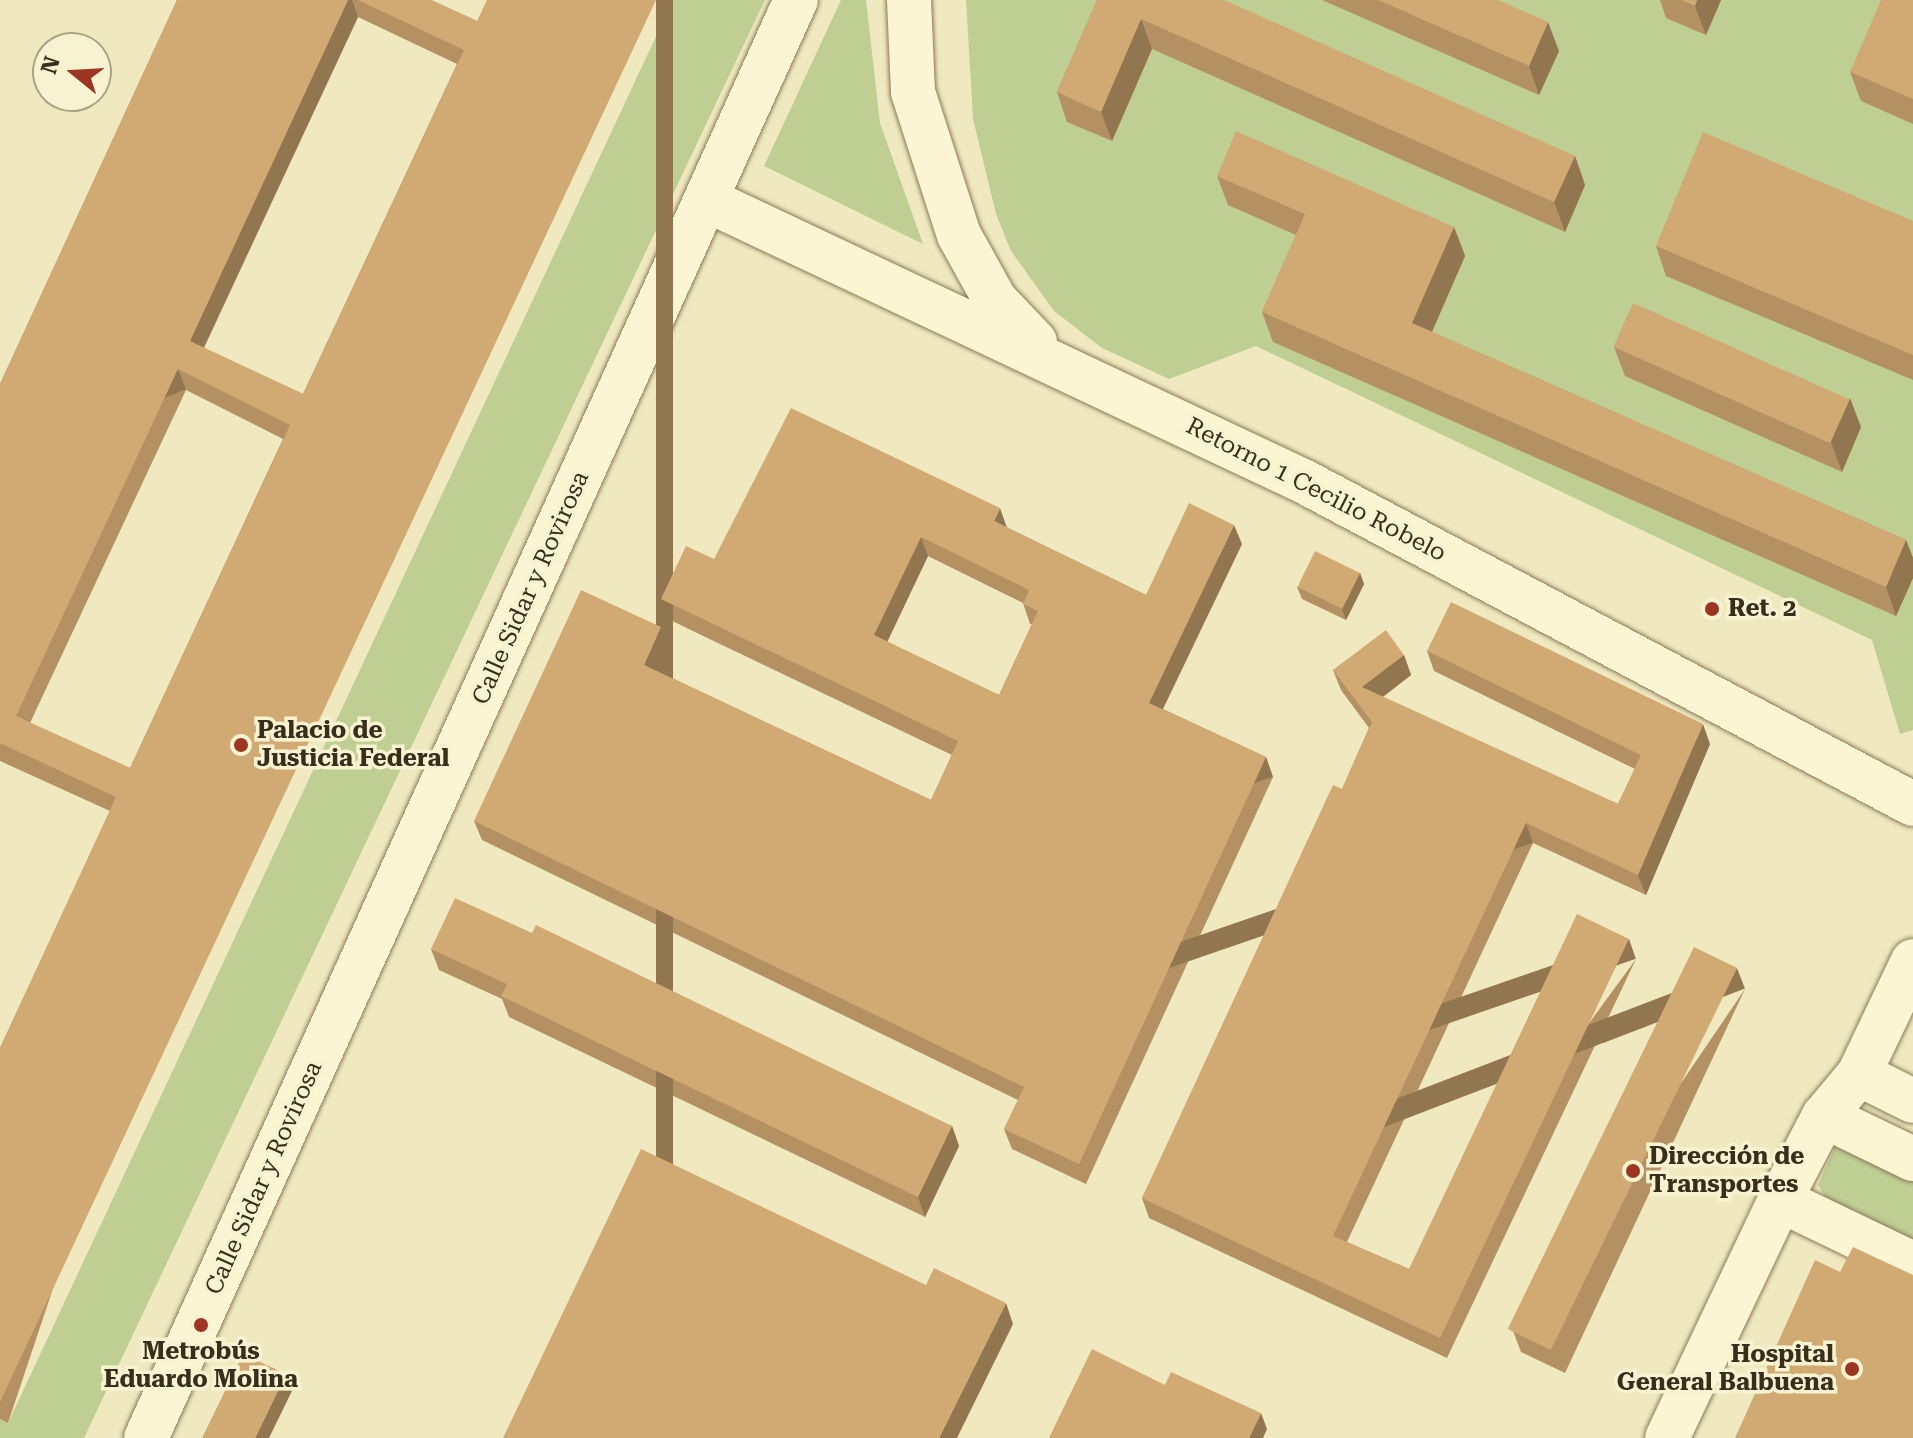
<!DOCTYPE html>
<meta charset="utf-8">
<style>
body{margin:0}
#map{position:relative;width:1913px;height:1438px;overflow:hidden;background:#f0e9bf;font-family:"Roboto Serif",serif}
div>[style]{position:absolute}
.green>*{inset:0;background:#bfcf93}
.roads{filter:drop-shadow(0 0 2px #8a7a56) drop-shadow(0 0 2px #8a7a56)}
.minor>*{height:44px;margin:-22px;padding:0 22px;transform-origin:22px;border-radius:22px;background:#fbf5d3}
.wall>*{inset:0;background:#b49163}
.shaded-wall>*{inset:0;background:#927650;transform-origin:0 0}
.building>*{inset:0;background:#d1a973;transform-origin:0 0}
.dots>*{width:22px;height:22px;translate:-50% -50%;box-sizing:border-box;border:4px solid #f7f2cf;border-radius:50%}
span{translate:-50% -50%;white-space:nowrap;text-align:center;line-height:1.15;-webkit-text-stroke:7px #f7f2cf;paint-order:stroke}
.street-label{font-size:24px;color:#392e1c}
.poi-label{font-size:24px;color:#392e1c;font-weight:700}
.left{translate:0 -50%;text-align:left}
.right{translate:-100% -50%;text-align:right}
.north{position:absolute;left:32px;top:32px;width:80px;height:80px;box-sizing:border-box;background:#f7f2cf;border:2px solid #aba487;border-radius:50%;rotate:288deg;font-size:22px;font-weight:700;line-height:32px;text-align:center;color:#392e1c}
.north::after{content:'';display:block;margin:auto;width:28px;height:36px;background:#9d3523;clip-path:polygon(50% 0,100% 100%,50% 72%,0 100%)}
</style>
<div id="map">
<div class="green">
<div style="clip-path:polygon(673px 0,765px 0,84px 1438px,0 1438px,0 1419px,8px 1423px)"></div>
<div style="clip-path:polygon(841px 0,866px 0,880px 123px,923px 244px,764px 166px)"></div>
<div style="clip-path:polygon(966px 0,1913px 0,1913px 730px,1900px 734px,1872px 640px,1256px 346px,1169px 379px,1102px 348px,1054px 311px,1011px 251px,996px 214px,973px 119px)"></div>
<div style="clip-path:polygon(1835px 1147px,1913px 1177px,1913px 1244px,1830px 1205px,1818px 1185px)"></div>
</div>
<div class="roads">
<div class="minor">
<div style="left:909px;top:0;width:92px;rotate:87.5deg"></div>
<div style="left:913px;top:92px;width:150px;rotate:72.2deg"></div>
<div style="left:959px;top:235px;width:74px;rotate:61deg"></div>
<div style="left:995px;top:300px;width:58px;rotate:46.4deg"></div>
<div style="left:707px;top:200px;width:661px;rotate:25.25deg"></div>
<div style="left:1305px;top:482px;width:688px;rotate:27.91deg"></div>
<div style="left:1859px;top:1074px;width:60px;rotate:26.6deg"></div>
<div style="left:1824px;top:1116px;width:99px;rotate:25.8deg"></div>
<div style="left:1780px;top:1200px;width:148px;rotate:25.7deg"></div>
<div style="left:146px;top:1438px;width:1578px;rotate:-65.68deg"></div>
<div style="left:1667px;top:1438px;width:263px;rotate:-64.6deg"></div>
<div style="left:1780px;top:1200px;width:95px;rotate:-62.4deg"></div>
<div style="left:1824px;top:1116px;width:55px;rotate:-50.2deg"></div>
<div style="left:1859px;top:1074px;width:125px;rotate:-64.5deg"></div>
</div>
</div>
<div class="wall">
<div style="clip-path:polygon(evenodd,177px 0,431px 0,477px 21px,8px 1423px,0 1419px,0 1048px,110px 811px,0 761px,0 384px,177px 0,358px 17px,457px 64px,303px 394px,204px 348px,358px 17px,177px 0,186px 390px,283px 439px,130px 768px,30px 723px,186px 390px)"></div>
<div style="clip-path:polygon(1097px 0,1575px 156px,1585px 185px,1565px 232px,1152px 49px,1112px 141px,1067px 122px,1057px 92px)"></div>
<div style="clip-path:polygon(1322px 0,1498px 0,1559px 51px,1539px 95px)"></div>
<div style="clip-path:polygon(1660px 0,1721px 0,1706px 35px,1666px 18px)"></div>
<div style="clip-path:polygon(1913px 0,1913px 124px,1861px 101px,1850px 72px)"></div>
<div style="clip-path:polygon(1217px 176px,1454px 227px,1465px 256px,1432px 332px,1906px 540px,1913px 558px,1913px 578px,1896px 616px,1273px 342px,1262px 312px,1296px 235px,1228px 205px)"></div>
<div style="clip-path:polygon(1913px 221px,1913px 380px,1666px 276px,1656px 246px)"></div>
<div style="clip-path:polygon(1614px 347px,1861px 427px,1842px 472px,1625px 376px)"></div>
<div style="clip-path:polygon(evenodd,1006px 527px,1146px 595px,1242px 544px,1163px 709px,1266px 757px,1273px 777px,1086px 1184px,1012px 1149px,1004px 1129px,1018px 1100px,482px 840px,474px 821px,661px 627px,669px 646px,657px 671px,931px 800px,952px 755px,668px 619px,661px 599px,714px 559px,1006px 527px,928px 556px,1023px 603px,1030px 624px,1032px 624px,999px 695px,887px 642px,928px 556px)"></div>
<div style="clip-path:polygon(1360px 573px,1364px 584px,1346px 620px,1302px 599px,1297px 587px)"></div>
<div style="clip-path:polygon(1427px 651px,1710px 744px,1646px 895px,1533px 843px,1347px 1242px,1409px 1269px,1636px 959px,1447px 1358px,1149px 1218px,1142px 1198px,1342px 789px,1369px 728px,1341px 690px,1333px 670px,1404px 655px,1411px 675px,1383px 697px,1618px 804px,1635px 769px,1434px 671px)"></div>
<div style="clip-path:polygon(431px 949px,952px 1126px,959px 1146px,925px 1217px,509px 1017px,502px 999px,439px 970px)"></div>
<div style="clip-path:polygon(1745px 989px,1565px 1373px,1521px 1352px,1513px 1331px)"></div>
</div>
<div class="shaded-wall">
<div style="clip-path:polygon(348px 0,352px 0,358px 17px,197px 362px,190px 341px)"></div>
<div style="left:656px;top:0;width:17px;height:1548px"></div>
<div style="clip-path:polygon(1697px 0,1721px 0,1706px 35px,1695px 6px)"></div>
<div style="clip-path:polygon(1141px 19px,1152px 49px,1112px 141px,1101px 112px)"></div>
<div style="clip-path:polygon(1548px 22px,1559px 51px,1539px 95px,1529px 66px)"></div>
<div style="clip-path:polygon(1575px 156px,1585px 185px,1565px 232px,1554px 202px)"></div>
<div style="clip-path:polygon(1454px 227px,1465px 256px,1423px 352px,1412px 323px)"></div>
<div style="left:178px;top:369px;width:22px;height:383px;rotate:69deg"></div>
<div style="clip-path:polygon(1850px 398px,1861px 427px,1842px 472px,1831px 442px)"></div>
<div style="clip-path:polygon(1000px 508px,1007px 528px,994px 521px)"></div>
<div style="clip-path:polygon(1234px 525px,1242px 544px,1156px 723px,1149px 703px)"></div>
<div style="clip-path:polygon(921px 537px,928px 556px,881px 655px,874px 635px)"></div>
<div style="clip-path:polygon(1906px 540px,1913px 558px,1913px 578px,1896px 616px,1886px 587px)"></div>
<div style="clip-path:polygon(1360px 573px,1364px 584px,1346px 620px,1342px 609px)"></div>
<div style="clip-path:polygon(661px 627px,669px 646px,651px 684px,644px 665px)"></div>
<div style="clip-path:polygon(1404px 655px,1411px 675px,1369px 707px,1362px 687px)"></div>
<div style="clip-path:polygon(1703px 724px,1710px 744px,1646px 895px,1638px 875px)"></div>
<div style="left:1266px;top:757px;width:21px;height:448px;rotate:71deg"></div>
<div style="left:1526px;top:823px;width:21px;height:456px;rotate:71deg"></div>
<div style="left:1629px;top:939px;width:21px;height:441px;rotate:71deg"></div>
<div style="left:1737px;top:968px;width:22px;height:424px;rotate:69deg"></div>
<div style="clip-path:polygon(952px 1126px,959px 1146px,925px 1217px,918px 1197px)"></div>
<div style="clip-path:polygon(1006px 1303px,1013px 1324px,957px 1438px,939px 1438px)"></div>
<div style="clip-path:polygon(286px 1374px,292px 1391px,269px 1438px,255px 1438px)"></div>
<div style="clip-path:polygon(1261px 1413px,1267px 1429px,1263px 1438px,1249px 1438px)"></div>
</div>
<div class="building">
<div style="clip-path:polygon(evenodd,177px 0,348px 0,190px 341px,303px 394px,464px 50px,358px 0,431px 0,477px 21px,487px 0,656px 0,0 1402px,0 1048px,116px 797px,0 743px,0 384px,177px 0,178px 369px,290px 425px,130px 768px,16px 716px,178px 369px)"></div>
<div style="clip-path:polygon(1097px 0,1224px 0,1575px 156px,1554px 202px,1141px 19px,1101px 112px,1057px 92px)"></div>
<div style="clip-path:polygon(1378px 0,1498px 0,1548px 22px,1529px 66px)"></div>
<div style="clip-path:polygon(1682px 0,1697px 0,1695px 6px)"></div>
<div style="clip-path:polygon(1881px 0,1913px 0,1913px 99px,1850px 72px)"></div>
<div style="clip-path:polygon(1236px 131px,1454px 227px,1412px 323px,1906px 540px,1886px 587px,1262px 312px,1305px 214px,1217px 176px)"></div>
<div style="clip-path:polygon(1703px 132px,1913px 221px,1913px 355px,1656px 246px)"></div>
<div style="left:1633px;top:303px;width:237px;height:48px;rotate:24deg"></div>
<div style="clip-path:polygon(evenodd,791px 408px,1000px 508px,994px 521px,1146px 595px,1189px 503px,1234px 525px,1149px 703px,1266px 757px,1079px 1164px,1004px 1129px,1024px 1087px,474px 821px,581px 590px,661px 627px,644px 665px,931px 800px,958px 741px,661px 599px,686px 546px,714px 559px,791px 408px,921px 537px,1029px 590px,1023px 604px,1038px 611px,999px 695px,874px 635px,921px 537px)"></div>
<div style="left:1315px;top:551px;width:50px;height:40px;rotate:26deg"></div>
<div style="clip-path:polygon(1451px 602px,1703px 724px,1638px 875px,1526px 823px,1333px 1236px,1409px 1269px,1577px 914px,1629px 939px,1440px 1338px,1142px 1198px,1333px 785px,1342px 789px,1372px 722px,1333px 670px,1386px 630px,1404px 655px,1362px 687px,1618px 804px,1641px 755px,1427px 651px)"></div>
<div style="clip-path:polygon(455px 898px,532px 933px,536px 925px,952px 1126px,918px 1197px,501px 996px,507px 984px,431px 949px)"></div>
<div style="left:1694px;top:947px;width:48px;height:425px;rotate:26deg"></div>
<div style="clip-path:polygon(641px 1149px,926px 1285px,934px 1268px,1006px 1303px,939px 1438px,503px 1438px)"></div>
<div style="clip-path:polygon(1853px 1247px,1913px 1275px,1913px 1438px,1735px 1438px,1815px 1260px,1840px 1272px)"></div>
<div style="clip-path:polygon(1092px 1349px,1165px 1385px,1171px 1372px,1261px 1413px,1249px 1438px,1049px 1438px)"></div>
<div style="clip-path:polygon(243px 1354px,286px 1374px,255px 1438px,202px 1438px)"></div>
</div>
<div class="dots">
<div style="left:1712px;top:609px;background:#9d3523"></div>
<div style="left:241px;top:745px;background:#9d3523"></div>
<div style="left:1633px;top:1171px;background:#9d3523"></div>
<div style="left:201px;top:1325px;background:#9d3523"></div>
<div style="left:1852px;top:1369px;background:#9d3523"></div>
</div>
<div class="street-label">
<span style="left:1316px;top:490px;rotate:27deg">Retorno 1 Cecilio Robelo</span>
<span style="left:531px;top:588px;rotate:-66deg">Calle Sidar y Rovirosa</span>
<span style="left:264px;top:1178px;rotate:-66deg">Calle Sidar y Rovirosa</span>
</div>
<div class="poi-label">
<span class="left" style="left:1728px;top:609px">Ret. 2</span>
<span class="left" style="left:257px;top:745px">Palacio de<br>Justicia Federal</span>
<span class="left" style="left:1649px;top:1171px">Dirección de<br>Transportes</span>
<span style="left:201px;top:1366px">Metrobús<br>Eduardo Molina</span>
<span class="right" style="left:1834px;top:1369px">Hospital<br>General Balbuena</span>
</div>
<div class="north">N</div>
</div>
